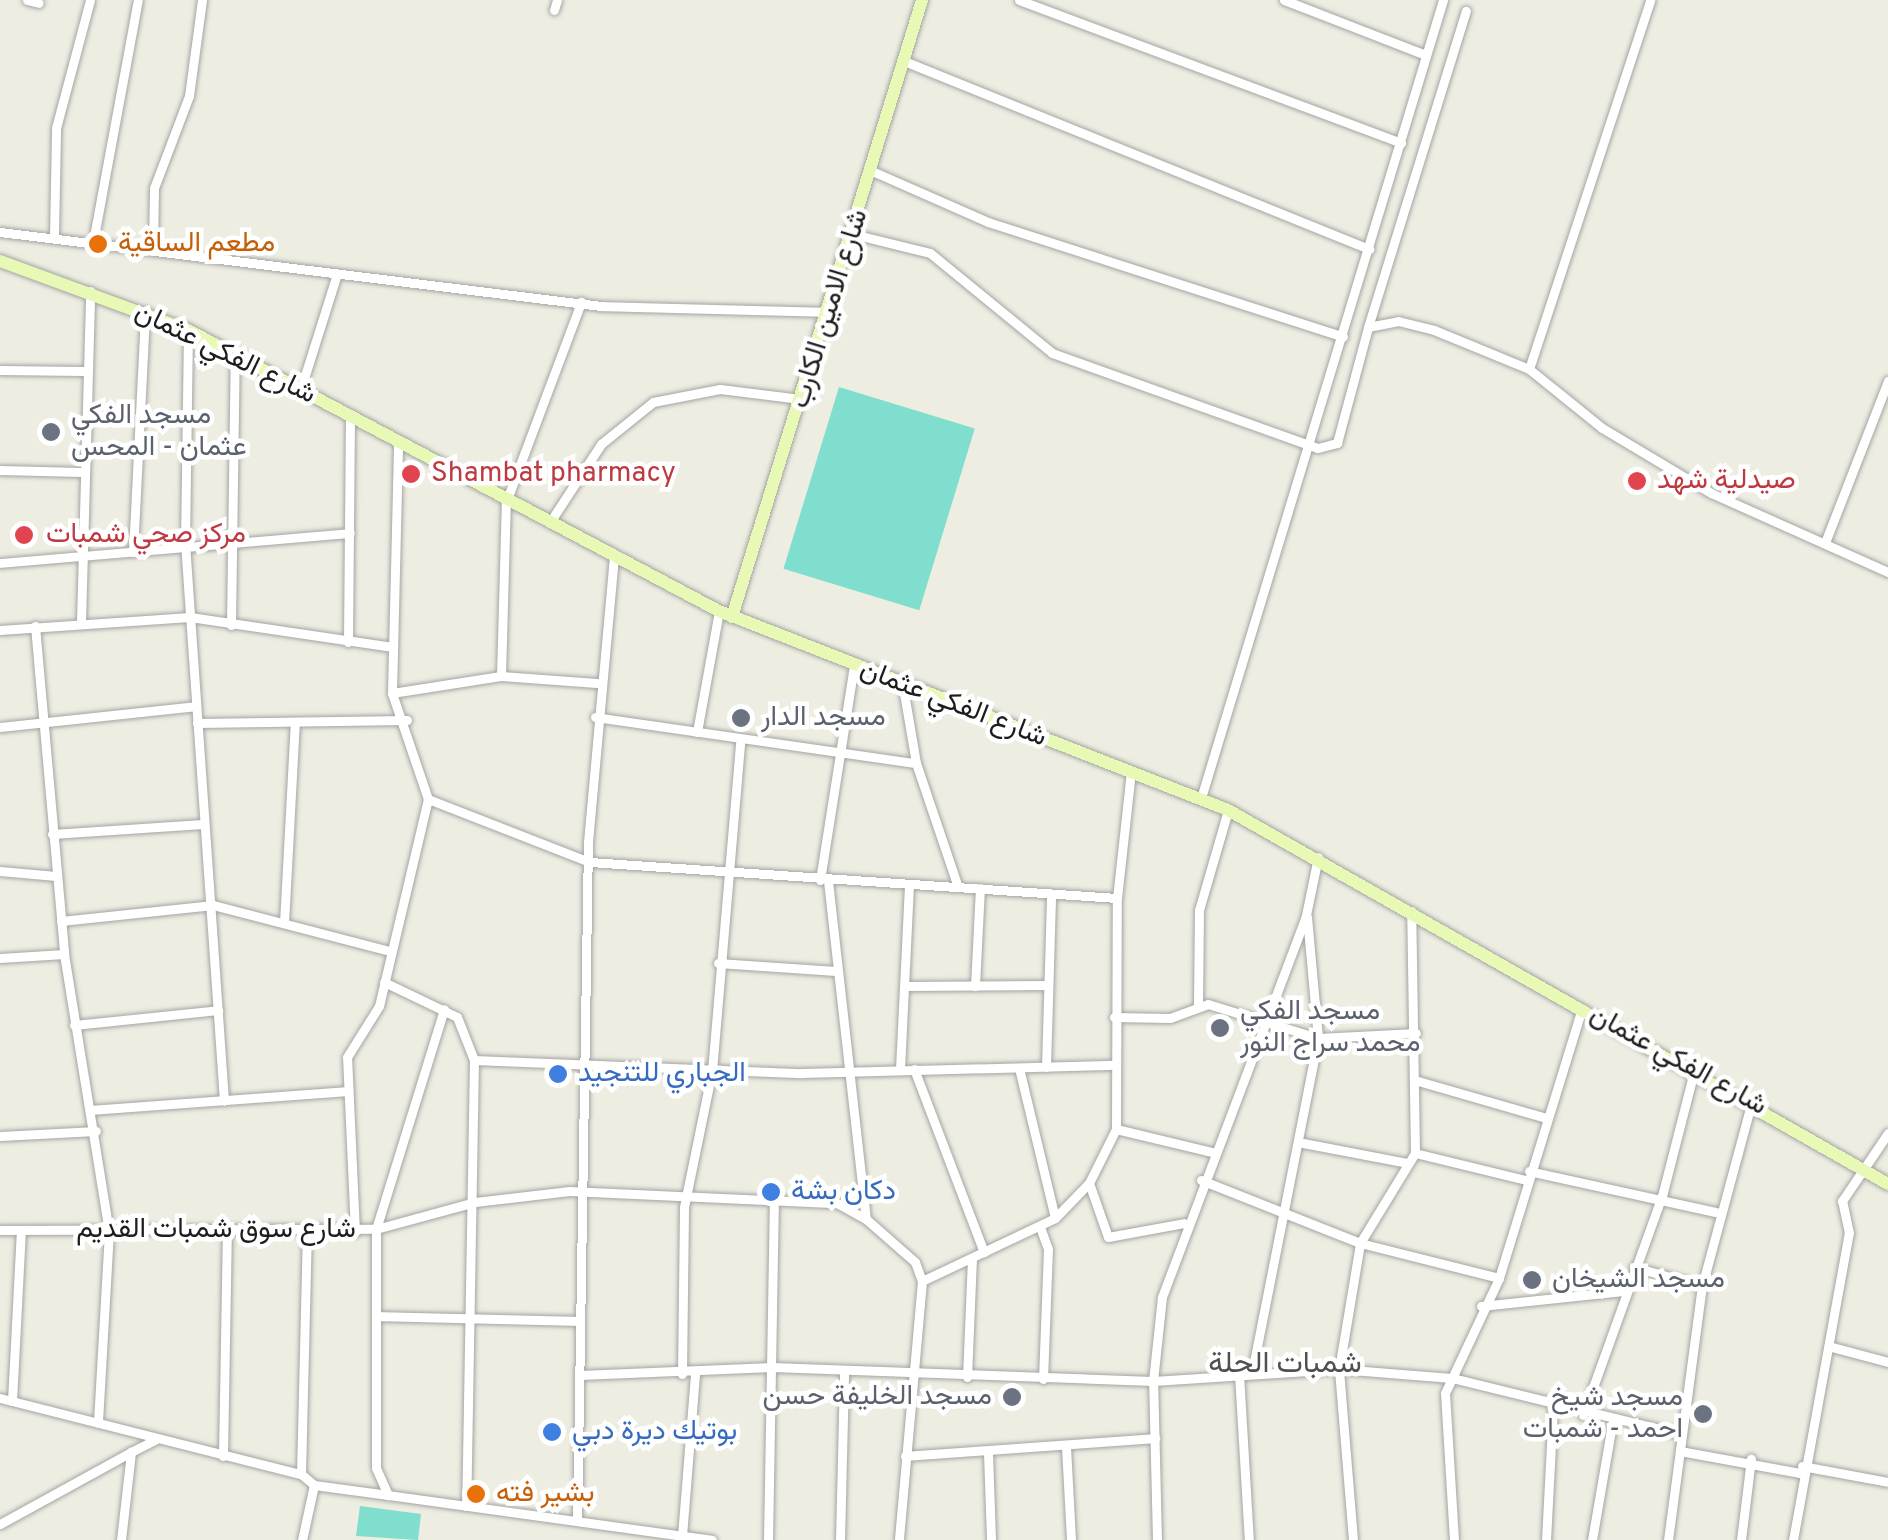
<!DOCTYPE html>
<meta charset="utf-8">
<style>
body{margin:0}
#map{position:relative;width:1888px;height:1540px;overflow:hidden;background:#eeede2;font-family:Overpass,Vazirmatn,sans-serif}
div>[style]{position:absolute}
.pitch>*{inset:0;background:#7fdecd;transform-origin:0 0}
.roads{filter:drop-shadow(0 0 2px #a4a4a4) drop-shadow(0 0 2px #a4a4a4)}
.street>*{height:9px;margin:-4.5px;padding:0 4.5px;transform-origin:4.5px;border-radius:4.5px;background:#fff}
.secondary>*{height:12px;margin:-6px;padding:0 6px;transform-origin:6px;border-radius:6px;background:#e7f9b5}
.dots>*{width:28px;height:28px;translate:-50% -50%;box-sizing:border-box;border:5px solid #fff;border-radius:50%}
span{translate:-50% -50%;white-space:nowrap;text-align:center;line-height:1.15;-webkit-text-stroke:9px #fff;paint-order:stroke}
.food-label{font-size:28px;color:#c56008}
.left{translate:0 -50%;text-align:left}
.street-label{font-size:28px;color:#1d1d1d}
.worship-label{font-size:28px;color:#5b616d}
.right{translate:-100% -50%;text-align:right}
.health-label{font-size:28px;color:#be3a42}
.shop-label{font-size:28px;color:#366cbe}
.neighbourhood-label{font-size:30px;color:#505050}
</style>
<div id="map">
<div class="pitch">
<div style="left:839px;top:387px;width:142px;height:190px;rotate:17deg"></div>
<div style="clip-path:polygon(360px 1506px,421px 1514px,418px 1540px,356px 1536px)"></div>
</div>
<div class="roads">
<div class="street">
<div style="left:27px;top:0;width:12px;rotate:14deg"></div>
<div style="left:1019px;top:0;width:408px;rotate:20.5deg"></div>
<div style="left:1284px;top:0;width:152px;rotate:21.2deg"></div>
<div style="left:554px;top:10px;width:10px;rotate:-73deg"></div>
<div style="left:904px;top:61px;width:502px;rotate:22.01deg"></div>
<div style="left:872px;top:171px;width:127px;rotate:23.7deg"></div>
<div style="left:988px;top:222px;width:373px;rotate:17.9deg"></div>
<div style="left:0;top:232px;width:606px;rotate:7.02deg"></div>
<div style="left:601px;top:306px;width:226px;rotate:1.5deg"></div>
<div style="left:853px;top:234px;width:79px;rotate:13.9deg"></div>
<div style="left:930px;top:253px;width:158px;rotate:39.3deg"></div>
<div style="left:1052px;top:353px;width:282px;rotate:19.7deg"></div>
<div style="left:1318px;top:448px;width:20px;rotate:-15deg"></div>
<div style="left:1337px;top:443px;width:120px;rotate:-75deg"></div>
<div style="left:1368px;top:327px;width:31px;rotate:-11deg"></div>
<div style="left:1398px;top:321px;width:37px;rotate:14deg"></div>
<div style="left:1434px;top:330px;width:103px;rotate:22.3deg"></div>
<div style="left:1529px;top:369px;width:94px;rotate:38.9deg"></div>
<div style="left:1602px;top:428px;width:127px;rotate:30.8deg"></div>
<div style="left:1711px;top:493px;width:194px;rotate:24.1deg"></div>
<div style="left:54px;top:236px;width:108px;rotate:-88.9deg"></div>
<div style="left:56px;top:128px;width:132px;rotate:-75.1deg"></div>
<div style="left:93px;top:242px;width:246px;rotate:-79.5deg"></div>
<div style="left:153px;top:247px;width:59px;rotate:-89deg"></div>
<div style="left:154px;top:188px;width:98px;rotate:-69.2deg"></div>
<div style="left:189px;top:96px;width:97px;rotate:-82.3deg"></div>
<div style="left:1368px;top:327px;width:331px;rotate:-72.8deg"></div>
<div style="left:188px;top:330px;width:213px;rotate:90.8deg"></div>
<div style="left:185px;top:543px;width:559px;rotate:86deg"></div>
<div style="left:1529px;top:369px;width:388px;rotate:-71.8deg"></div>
<div style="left:0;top:370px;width:83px;rotate:0.7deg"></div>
<div style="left:301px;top:388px;width:120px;rotate:-72.5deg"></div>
<div style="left:0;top:470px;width:81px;rotate:1.4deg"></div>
<div style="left:550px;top:522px;width:93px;rotate:-56.8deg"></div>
<div style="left:601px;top:444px;width:67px;rotate:-38.9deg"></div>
<div style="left:653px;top:402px;width:68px;rotate:-11deg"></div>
<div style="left:720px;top:389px;width:81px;rotate:7.1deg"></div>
<div style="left:1826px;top:540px;width:171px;rotate:-68.7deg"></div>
<div style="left:133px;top:552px;width:241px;rotate:-87.1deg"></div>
<div style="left:0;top:563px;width:351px;rotate:-4.9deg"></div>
<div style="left:81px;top:622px;width:331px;rotate:-88.4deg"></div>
<div style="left:231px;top:625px;width:272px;rotate:-89.2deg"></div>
<div style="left:35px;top:626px;width:329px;rotate:84.9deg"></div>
<div style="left:64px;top:954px;width:281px;rotate:80.8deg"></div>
<div style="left:109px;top:1231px;width:192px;rotate:93.3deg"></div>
<div style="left:0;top:630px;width:190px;rotate:-3.9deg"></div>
<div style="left:190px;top:617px;width:205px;rotate:8.4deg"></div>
<div style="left:348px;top:642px;width:223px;rotate:-89.5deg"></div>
<div style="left:501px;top:676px;width:174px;rotate:-88.4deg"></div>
<div style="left:506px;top:502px;width:214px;rotate:-69.4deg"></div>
<div style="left:903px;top:687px;width:77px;rotate:80.3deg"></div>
<div style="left:916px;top:763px;width:131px;rotate:71.3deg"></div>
<div style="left:392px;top:693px;width:110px;rotate:-8.9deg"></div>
<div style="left:501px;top:676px;width:96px;rotate:4.2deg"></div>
<div style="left:595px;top:717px;width:324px;rotate:8.2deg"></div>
<div style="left:197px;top:723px;width:210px;rotate:-0.8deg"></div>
<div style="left:0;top:727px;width:196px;rotate:-6.1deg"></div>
<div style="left:697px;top:732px;width:123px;rotate:-79.7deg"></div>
<div style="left:1201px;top:798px;width:834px;rotate:-73.13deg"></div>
<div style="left:428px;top:799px;width:174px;rotate:21.3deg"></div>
<div style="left:590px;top:862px;width:528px;rotate:3.91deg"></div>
<div style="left:52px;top:834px;width:151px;rotate:-3.8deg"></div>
<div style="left:0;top:871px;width:56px;rotate:5.1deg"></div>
<div style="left:820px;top:880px;width:217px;rotate:-81deg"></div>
<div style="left:828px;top:881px;width:340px;rotate:83.6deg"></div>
<div style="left:61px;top:921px;width:153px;rotate:-6deg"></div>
<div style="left:213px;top:905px;width:179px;rotate:14.6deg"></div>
<div style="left:284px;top:923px;width:201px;rotate:-86.9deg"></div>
<div style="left:0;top:958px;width:64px;rotate:-3.6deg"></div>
<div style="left:718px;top:963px;width:118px;rotate:3.9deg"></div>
<div style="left:384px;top:982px;width:81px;rotate:25.6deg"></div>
<div style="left:457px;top:1017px;width:46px;rotate:68.4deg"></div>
<div style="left:474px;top:1060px;width:446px;rotate:91deg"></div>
<div style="left:905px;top:986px;width:143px;rotate:-0.4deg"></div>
<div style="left:975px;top:986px;width:98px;rotate:-87.1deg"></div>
<div style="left:1198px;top:1005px;width:95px;rotate:-89.4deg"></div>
<div style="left:1199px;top:910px;width:104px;rotate:-73.8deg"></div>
<div style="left:1114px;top:1017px;width:56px;rotate:1deg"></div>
<div style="left:1170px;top:1018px;width:40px;rotate:-20.2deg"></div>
<div style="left:1208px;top:1004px;width:115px;rotate:17.2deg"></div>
<div style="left:1318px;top:1038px;width:98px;rotate:-2.9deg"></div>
<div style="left:74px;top:1025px;width:145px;rotate:-5.9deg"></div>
<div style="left:474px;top:1060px;width:328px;rotate:2.3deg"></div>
<div style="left:802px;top:1073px;width:314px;rotate:-1.5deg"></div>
<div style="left:1046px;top:1067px;width:173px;rotate:-88.3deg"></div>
<div style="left:1019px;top:1068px;width:154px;rotate:76.5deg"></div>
<div style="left:900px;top:1069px;width:184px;rotate:-87.2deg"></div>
<div style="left:914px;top:1069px;width:196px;rotate:69.1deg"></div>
<div style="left:1418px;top:1081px;width:133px;rotate:16.1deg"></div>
<div style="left:91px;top:1110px;width:257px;rotate:-4.2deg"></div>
<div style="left:1116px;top:1129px;width:99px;rotate:13.5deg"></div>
<div style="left:0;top:1136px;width:96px;rotate:-3deg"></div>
<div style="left:1303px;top:1143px;width:107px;rotate:10.8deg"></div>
<div style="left:1415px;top:1153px;width:114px;rotate:13.7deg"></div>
<div style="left:1529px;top:1171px;width:191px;rotate:12.4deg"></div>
<div style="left:1201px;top:1180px;width:171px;rotate:21.6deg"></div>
<div style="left:1360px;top:1243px;width:143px;rotate:14.1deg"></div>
<div style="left:1089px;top:1183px;width:57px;rotate:70.6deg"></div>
<div style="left:1108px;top:1237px;width:77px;rotate:-10.4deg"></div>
<div style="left:1040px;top:1227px;width:23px;rotate:70deg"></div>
<div style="left:1048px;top:1249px;width:130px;rotate:92.2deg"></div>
<div style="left:376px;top:1229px;width:103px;rotate:-15.3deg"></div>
<div style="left:475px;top:1202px;width:95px;rotate:-6.7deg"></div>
<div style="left:569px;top:1191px;width:268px;rotate:2.6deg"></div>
<div style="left:837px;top:1203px;width:33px;rotate:29deg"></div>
<div style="left:866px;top:1219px;width:65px;rotate:41.3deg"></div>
<div style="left:915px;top:1262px;width:20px;rotate:70deg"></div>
<div style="left:922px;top:1281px;width:260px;rotate:95.1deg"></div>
<div style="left:376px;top:1229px;width:230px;rotate:-72.8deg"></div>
<div style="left:0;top:1230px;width:376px;rotate:-0.2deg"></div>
<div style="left:376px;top:1229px;width:239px;rotate:90deg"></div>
<div style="left:376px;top:1468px;width:30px;rotate:66deg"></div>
<div style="left:388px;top:1495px;width:327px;rotate:7.9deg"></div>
<div style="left:355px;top:1232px;width:175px;rotate:-92.6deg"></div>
<div style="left:347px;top:1057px;width:60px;rotate:-57.9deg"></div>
<div style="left:379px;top:1006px;width:213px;rotate:-76.7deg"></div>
<div style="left:428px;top:799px;width:112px;rotate:-108.8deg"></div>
<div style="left:392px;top:693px;width:248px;rotate:-88.6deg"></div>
<div style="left:1634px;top:1267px;width:71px;rotate:15.6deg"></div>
<div style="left:922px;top:1281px;width:147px;rotate:-25.3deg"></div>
<div style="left:1055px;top:1218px;width:49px;rotate:-45.8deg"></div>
<div style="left:1089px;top:1183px;width:60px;rotate:-63.4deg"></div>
<div style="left:1116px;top:1129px;width:231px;rotate:-89.8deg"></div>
<div style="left:1117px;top:898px;width:127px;rotate:-83.7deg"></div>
<div style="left:1481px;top:1306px;width:143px;rotate:-6deg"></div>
<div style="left:377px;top:1316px;width:200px;rotate:1.4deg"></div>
<div style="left:1832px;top:1347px;width:58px;rotate:15deg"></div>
<div style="left:1252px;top:1372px;width:340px;rotate:-78.8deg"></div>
<div style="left:1318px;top:1038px;width:121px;rotate:-95.2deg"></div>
<div style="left:682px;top:1374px;width:167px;rotate:-89.3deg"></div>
<div style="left:684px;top:1207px;width:139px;rotate:-78.4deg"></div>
<div style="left:712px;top:1071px;width:329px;rotate:-85.1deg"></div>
<div style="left:1239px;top:1374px;width:166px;rotate:86.6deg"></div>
<div style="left:580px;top:1375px;width:192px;rotate:-2.4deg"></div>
<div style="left:772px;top:1367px;width:381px;rotate:2.1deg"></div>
<div style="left:1153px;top:1381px;width:186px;rotate:-3.7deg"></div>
<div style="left:1339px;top:1369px;width:113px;rotate:4.6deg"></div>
<div style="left:1452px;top:1378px;width:235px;rotate:13.8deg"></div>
<div style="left:967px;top:1377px;width:119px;rotate:-87.6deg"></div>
<div style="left:0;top:1398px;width:310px;rotate:14.2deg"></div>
<div style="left:301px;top:1474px;width:17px;rotate:40deg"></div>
<div style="left:314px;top:1485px;width:75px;rotate:7.7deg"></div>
<div style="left:12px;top:1401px;width:171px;rotate:-87deg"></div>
<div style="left:1583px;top:1415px;width:233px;rotate:-70.2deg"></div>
<div style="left:1662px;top:1196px;width:129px;rotate:-75.6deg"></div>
<div style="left:1066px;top:1447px;width:93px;rotate:86.9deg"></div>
<div style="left:1680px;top:1451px;width:122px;rotate:10.4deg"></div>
<div style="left:988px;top:1453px;width:87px;rotate:88deg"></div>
<div style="left:223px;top:1456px;width:224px;rotate:-89deg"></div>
<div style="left:905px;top:1456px;width:251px;rotate:-4.1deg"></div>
<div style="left:1802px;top:1466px;width:87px;rotate:10.5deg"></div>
<div style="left:301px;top:1474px;width:241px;rotate:-88.6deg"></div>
<div style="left:577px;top:1520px;width:678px;rotate:-89.07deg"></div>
<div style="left:588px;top:842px;width:286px;rotate:-84.8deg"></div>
<div style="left:0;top:1524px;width:149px;rotate:-28.8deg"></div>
<div style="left:682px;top:1536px;width:163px;rotate:-85.4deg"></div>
<div style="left:121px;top:1540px;width:89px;rotate:-83.5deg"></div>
<div style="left:131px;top:1452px;width:27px;rotate:-27deg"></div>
<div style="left:302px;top:1540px;width:56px;rotate:-77.7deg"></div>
<div style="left:768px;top:1540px;width:341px;rotate:-89deg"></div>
<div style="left:840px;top:1540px;width:167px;rotate:-88.6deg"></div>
<div style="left:1157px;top:1540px;width:159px;rotate:-91.4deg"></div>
<div style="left:1153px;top:1381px;width:84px;rotate:-83.9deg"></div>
<div style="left:1162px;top:1297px;width:408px;rotate:-69.3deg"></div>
<div style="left:1306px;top:915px;width:59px;rotate:-78.3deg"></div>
<div style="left:1353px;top:1540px;width:172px;rotate:-94.7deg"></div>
<div style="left:1339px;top:1369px;width:128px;rotate:-80.5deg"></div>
<div style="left:1360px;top:1243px;width:105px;rotate:-58.6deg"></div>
<div style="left:1415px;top:1153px;width:242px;rotate:-90.9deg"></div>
<div style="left:1454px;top:1540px;width:147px;rotate:-93.5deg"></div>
<div style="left:1445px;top:1393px;width:127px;rotate:-64.8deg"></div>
<div style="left:1499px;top:1278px;width:282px;rotate:-72.9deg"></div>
<div style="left:1546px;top:1540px;width:134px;rotate:-87deg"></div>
<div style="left:1592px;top:1540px;width:118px;rotate:-80.2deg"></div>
<div style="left:1668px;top:1540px;width:256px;rotate:-82.4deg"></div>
<div style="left:1702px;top:1286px;width:188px;rotate:-74.9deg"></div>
<div style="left:1741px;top:1540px;width:82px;rotate:-83deg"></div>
<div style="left:1793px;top:1540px;width:312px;rotate:-79.7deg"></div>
<div style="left:1849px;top:1233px;width:33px;rotate:-102deg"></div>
<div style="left:1842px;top:1201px;width:82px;rotate:-55.9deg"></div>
</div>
<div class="secondary">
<div style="left:0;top:261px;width:200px;rotate:20.2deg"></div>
<div style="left:188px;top:330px;width:601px;rotate:27.89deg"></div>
<div style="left:719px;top:611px;width:547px;rotate:21.35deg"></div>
<div style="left:1228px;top:810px;width:759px;rotate:29.54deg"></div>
<div style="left:732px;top:617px;width:646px;rotate:-72.88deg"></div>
</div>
</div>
<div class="dots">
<div style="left:98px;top:244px;background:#e8710a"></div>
<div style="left:51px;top:432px;background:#6b7280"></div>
<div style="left:411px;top:474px;background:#e0444e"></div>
<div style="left:1637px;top:481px;background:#e0444e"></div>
<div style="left:24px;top:535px;background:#e0444e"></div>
<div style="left:741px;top:718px;background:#6b7280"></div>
<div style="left:1220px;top:1028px;background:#6b7280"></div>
<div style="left:558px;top:1074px;background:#3f7fe0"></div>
<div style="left:771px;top:1192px;background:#3f7fe0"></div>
<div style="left:1532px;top:1280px;background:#6b7280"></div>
<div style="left:1012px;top:1397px;background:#6b7280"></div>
<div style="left:1703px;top:1414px;background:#6b7280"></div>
<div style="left:552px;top:1432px;background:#3f7fe0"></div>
<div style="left:476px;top:1494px;background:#e8710a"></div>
</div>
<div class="food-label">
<span class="left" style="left:118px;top:244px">مطعم الساقية</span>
<span class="left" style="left:496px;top:1494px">بشير فته</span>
</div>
<div class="street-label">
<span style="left:830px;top:309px;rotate:-73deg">شارع الامين الكارب</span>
<span style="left:225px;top:354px;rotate:26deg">شارع الفكي عثمان</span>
<span style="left:953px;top:704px;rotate:21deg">شارع الفكي عثمان</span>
<span style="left:1678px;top:1061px;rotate:29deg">شارع الفكي عثمان</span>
<span style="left:216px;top:1230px">شارع سوق شمبات القديم</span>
</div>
<div class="worship-label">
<span class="left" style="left:71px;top:432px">مسجد الفكي<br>عثمان - المحس</span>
<span class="left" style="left:761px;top:718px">مسجد الدار</span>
<span class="left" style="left:1240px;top:1028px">مسجد الفكي<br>محمد سراج النور</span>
<span class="left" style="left:1552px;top:1280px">مسجد الشيخان</span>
<span class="right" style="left:992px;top:1397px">مسجد الخليفة حسن</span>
<span class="right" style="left:1683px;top:1414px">مسجد شيخ<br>احمد - شمبات</span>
</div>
<div class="health-label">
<span class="left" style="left:431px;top:474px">Shambat pharmacy</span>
<span class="left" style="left:1657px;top:481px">صيدلية شهد</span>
<span class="left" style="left:46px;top:535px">مركز صحي شمبات</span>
</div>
<div class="shop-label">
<span class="left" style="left:578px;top:1074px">الجباري للتنجيد</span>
<span class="left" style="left:791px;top:1192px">دكان بشة</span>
<span class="left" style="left:572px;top:1432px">بوتيك ديرة دبي</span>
</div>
<div class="neighbourhood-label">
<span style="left:1285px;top:1365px">شمبات الحلة</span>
</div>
</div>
